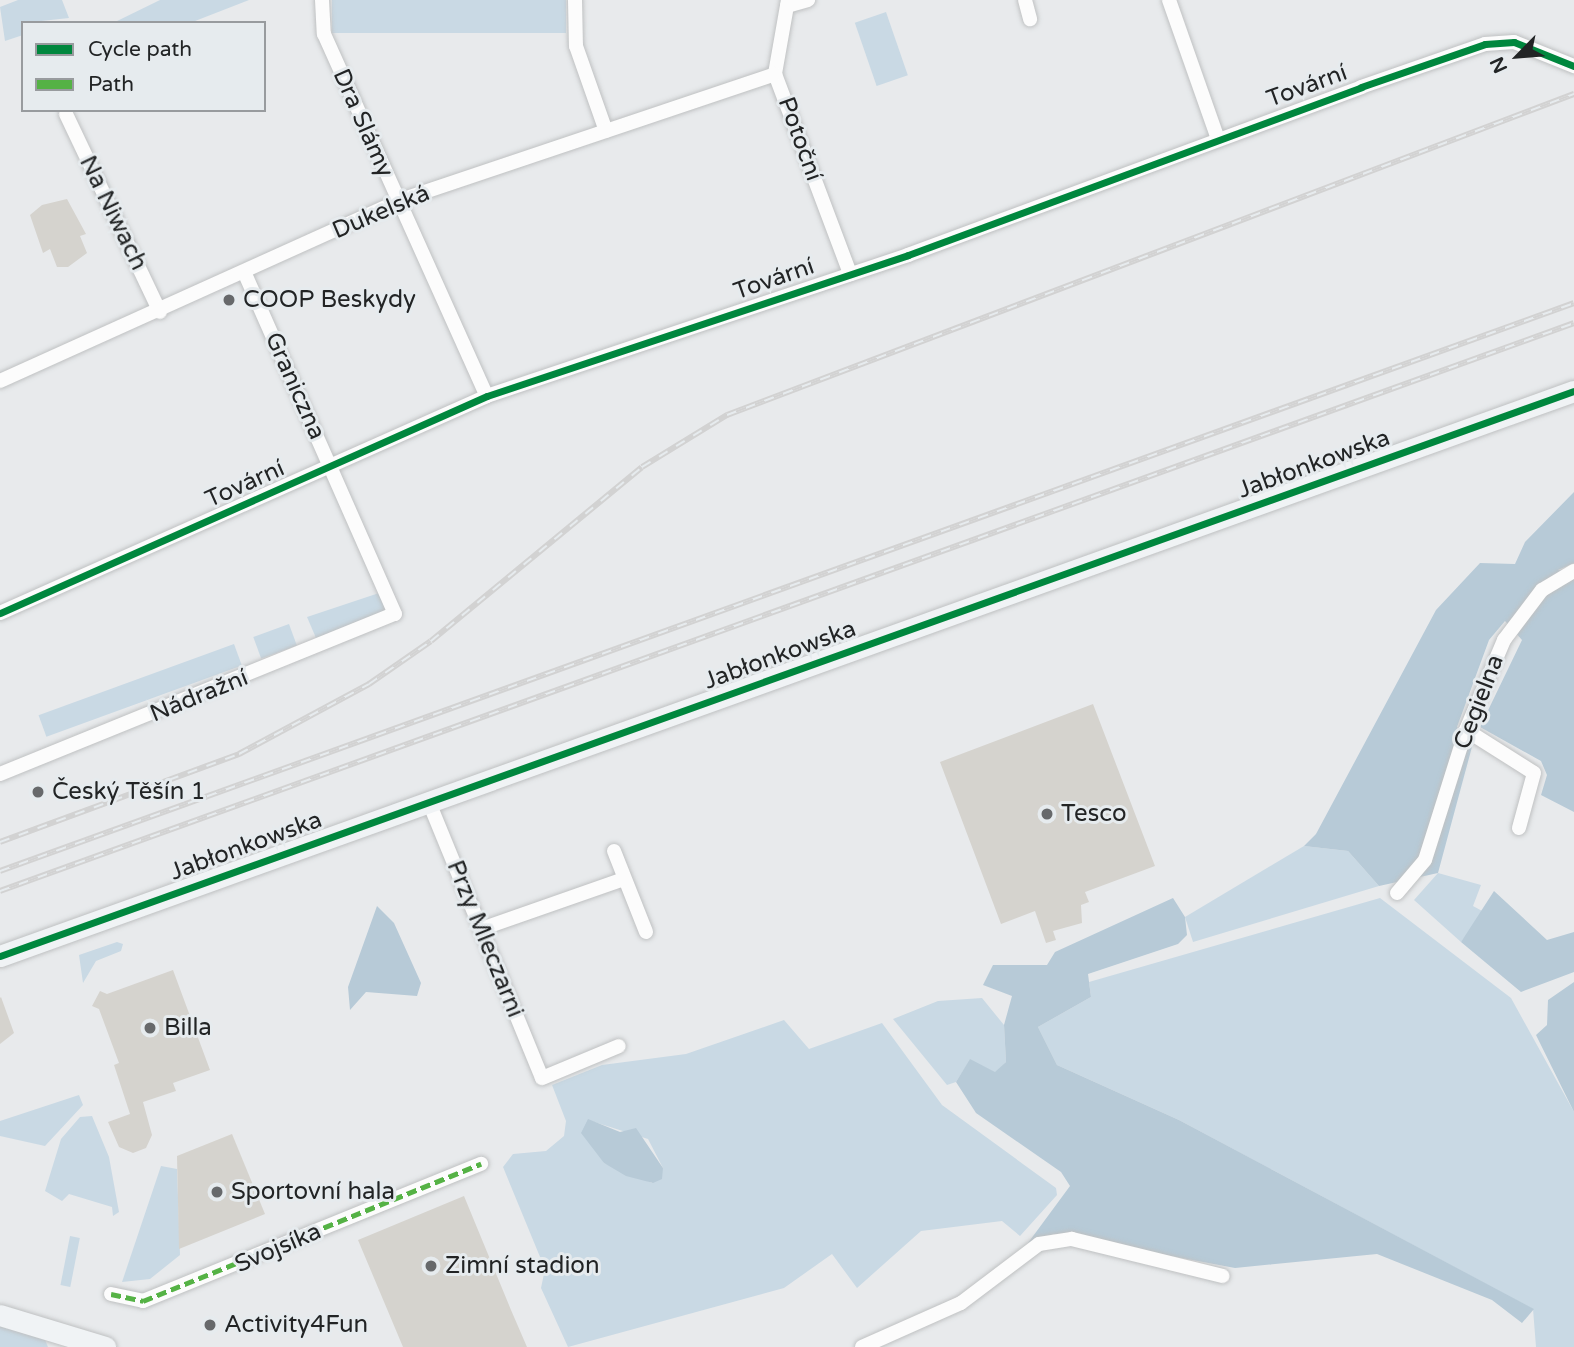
<!DOCTYPE html>
<meta charset="utf-8">
<style>
body{margin:0}
#map{position:relative;width:1574px;height:1347px;overflow:hidden;background:#e8eaec;font-family:"Varela Round",sans-serif}
div>[style]{position:absolute}
.green>*{inset:0;background:#c9d9e4;transform-origin:0 0}
.forest>*{inset:0;background:#b7cad7}
.building>*{inset:0;background:#d5d3ce}
.roads{filter:drop-shadow(0 0 2px #bfc1c2) drop-shadow(0 0 2px #bfc1c2)}
.minor>*{height:14px;margin:-7px;padding:0 7px;transform-origin:7px;border-radius:7px;background:#fcfcfc}
.secondary>*{height:21px;margin:-10.5px;padding:0 10.5px;transform-origin:10.5px;border-radius:10.5px;background:#f0f3f5}
.rail>*{height:6px;margin-top:-3px;transform-origin:0;background:repeating-linear-gradient(90deg,#e6ebee 0 10px,#d2d2d2 0 20px);box-sizing:border-box;border-block:2px solid #d2d2d2}
.quiet>*{height:5px;margin-top:-2.5px;transform-origin:0;background:repeating-linear-gradient(90deg,#55b245 0 10px,transparent 0 15px)}
.cycleway>*{height:7px;margin:-3.5px;padding:0 3.5px;transform-origin:3.5px;border-radius:3.5px;background:#00873e}
.dots>*{width:19px;height:19px;translate:-50% -50%;box-sizing:border-box;border:4px solid #e6ebee;border-radius:50%}
span{translate:-50% -50%;white-space:nowrap;text-align:center;line-height:1.15;-webkit-text-stroke:6px #e6ebee;paint-order:stroke}
.street-label{font-size:24px;color:#222425}
.poi-label{font-size:24px;color:#222425}
.left{translate:0 -50%;text-align:left}
.legend{position:absolute;left:21px;top:21px;width:245px;height:91px;box-sizing:border-box;background:#e6ebee;border:2px solid #989b9e;margin:0;padding:9px 12px;list-style:none;font-size:21px;color:#222425}
.legend li{display:flex;align-items:center;gap:14px;height:35px}
.legend b{width:35px;border:2px solid #989b9e}
.north{position:absolute;left:1483px;top:21px;width:70px;height:70px;-webkit-text-stroke:5px #e6ebee;paint-order:stroke;rotate:245deg;font-size:19px;font-weight:700;line-height:28px;text-align:center;color:#222425}
.north::after{content:'';display:block;margin:auto;width:24px;height:32px;background:#222425;clip-path:polygon(50% 0,100% 100%,50% 72%,0 100%)}
</style>
<div id="map">
<div class="green">
<div style="clip-path:polygon(18px 0,62px 0,69px 18px,23px 23px,23px 35px,5px 41px,0 7px)"></div>
<div style="clip-path:polygon(160px 0,249px 0,190px 23px,113px 23px)"></div>
<div style="left:332px;top:0;width:234px;height:33px"></div>
<div style="left:886px;top:12px;width:67px;height:33px;rotate:71deg"></div>
<div style="clip-path:polygon(379px 593px,387px 611px,316px 638px,307px 617px)"></div>
<div style="left:289px;top:624px;width:23px;height:38px;rotate:70deg"></div>
<div style="left:234px;top:644px;width:23px;height:208px;rotate:70deg"></div>
<div style="clip-path:polygon(1304px 846px,1348px 851px,1379px 886px,1193px 942px,1185px 917px)"></div>
<div style="clip-path:polygon(1438px 873px,1481px 885px,1473px 906px,1484px 912px,1461px 942px,1414px 900px)"></div>
<div style="clip-path:polygon(1380px 898px,1511px 998px,1574px 1112px,1574px 1347px,1536px 1347px,1533px 1309px,1179px 1120px,1057px 1065px,1038px 1027px,1091px 997px,1089px 982px)"></div>
<div style="clip-path:polygon(117px 942px,123px 944px,121px 951px,96px 961px,83px 983px,79px 955px)"></div>
<div style="clip-path:polygon(982px 998px,1004px 1025px,1006px 1062px,996px 1073px,970px 1060px,956px 1082px,947px 1085px,893px 1019px,938px 1001px)"></div>
<div style="clip-path:polygon(evenodd,784px 1020px,809px 1049px,882px 1023px,942px 1105px,1056px 1188px,1057px 1195px,1020px 1236px,1002px 1221px,921px 1231px,857px 1288px,832px 1254px,784px 1288px,568px 1347px,541px 1288px,545px 1269px,503px 1167px,513px 1154px,546px 1151px,564px 1136px,566px 1121px,552px 1085px,602px 1065px,686px 1054px,784px 1020px,588px 1120px,648px 1139px,663px 1168px,652px 1183px,604px 1163px,588px 1120px)"></div>
<div style="clip-path:polygon(79px 1095px,83px 1105px,45px 1146px,0 1136px,0 1121px)"></div>
<div style="clip-path:polygon(92px 1116px,109px 1157px,119px 1212px,113px 1216px,112px 1207px,69px 1194px,62px 1201px,45px 1191px,61px 1139px,80px 1117px)"></div>
<div style="clip-path:polygon(161px 1166px,177px 1169px,180px 1255px,150px 1279px,122px 1282px)"></div>
<div style="left:70px;top:1236px;width:10px;height:50px;rotate:11deg"></div>
<div style="clip-path:polygon(0 1322px,43px 1335px,48px 1347px,0 1347px)"></div>
</div>
<div class="forest">
<div style="clip-path:polygon(1574px 492px,1574px 563px,1558px 570px,1574px 572px,1574px 812px,1541px 795px,1547px 775px,1541px 761px,1480px 727px,1522px 640px,1505px 621px,1489px 640px,1457px 727px,1473px 743px,1438px 873px,1379px 886px,1348px 851px,1304px 846px,1316px 834px,1436px 610px,1480px 563px,1515px 564px,1525px 542px)"></div>
<div style="clip-path:polygon(1494px 891px,1547px 940px,1574px 932px,1574px 972px,1521px 992px,1461px 942px)"></div>
<div style="clip-path:polygon(1173px 898px,1185px 917px,1187px 935px,1178px 944px,1088px 974px,1091px 997px,1038px 1027px,1057px 1065px,1179px 1120px,1534px 1309px,1522px 1323px,1492px 1300px,1377px 1254px,1235px 1268px,1054px 1234px,1028px 1243px,1070px 1186px,1061px 1172px,976px 1113px,956px 1082px,970px 1059px,995px 1072px,1006px 1062px,1004px 1025px,1012px 996px,983px 985px,993px 965px,1047px 965px,1055px 952px)"></div>
<div style="clip-path:polygon(377px 906px,394px 923px,421px 983px,417px 996px,366px 992px,350px 1010px,348px 987px)"></div>
<div style="clip-path:polygon(1574px 982px,1574px 1112px,1536px 1035px,1547px 1025px,1548px 1000px)"></div>
<div style="clip-path:polygon(588px 1119px,620px 1132px,636px 1128px,663px 1168px,662px 1179px,653px 1183px,626px 1176px,604px 1163px,581px 1133px)"></div>
</div>
<div class="building">
<div style="clip-path:polygon(67px 199px,86px 234px,80px 236px,87px 253px,68px 267px,57px 267px,50px 249px,43px 253px,30px 215px,42px 205px)"></div>
<div style="clip-path:polygon(1093px 704px,1155px 866px,1085px 892px,1089px 902px,1081px 905px,1082px 923px,1053px 931px,1056px 940px,1046px 943px,1035px 911px,1001px 924px,940px 762px)"></div>
<div style="clip-path:polygon(173px 970px,210px 1070px,173px 1083px,176px 1091px,143px 1102px,152px 1135px,146px 1148px,133px 1153px,119px 1147px,108px 1122px,130px 1114px,114px 1065px,119px 1063px,99px 1009px,92px 1006px,100px 991px,107px 994px)"></div>
<div style="clip-path:polygon(1px 997px,14px 1033px,0 1044px,0 998px)"></div>
<div style="clip-path:polygon(232px 1134px,265px 1214px,179px 1249px,177px 1156px)"></div>
<div style="clip-path:polygon(464px 1196px,511px 1310px,527px 1347px,403px 1347px,358px 1240px)"></div>
</div>
<div class="roads">
<div class="minor">
<div style="left:322px;top:0;width:34px;rotate:87deg"></div>
<div style="left:324px;top:34px;width:397px;rotate:65.8deg"></div>
<div style="left:575px;top:0;width:46px;rotate:88.8deg"></div>
<div style="left:576px;top:46px;width:90px;rotate:70.6deg"></div>
<div style="left:788px;top:0;width:75px;rotate:100deg"></div>
<div style="left:775px;top:74px;width:214px;rotate:69.4deg"></div>
<div style="left:1025px;top:0;width:20px;rotate:75deg"></div>
<div style="left:1169px;top:0;width:147px;rotate:70.6deg"></div>
<div style="left:787px;top:6px;width:22px;rotate:-16deg"></div>
<div style="left:66px;top:114px;width:219px;rotate:64.6deg"></div>
<div style="left:0;top:381px;width:437px;rotate:-24.3deg"></div>
<div style="left:398px;top:201px;width:398px;rotate:-18.6deg"></div>
<div style="left:0;top:613px;width:533px;rotate:-24.02deg"></div>
<div style="left:487px;top:396px;width:444px;rotate:-18.5deg"></div>
<div style="left:908px;top:255px;width:483px;rotate:-20.3deg"></div>
<div style="left:1361px;top:87px;width:131px;rotate:-19.1deg"></div>
<div style="left:1485px;top:44px;width:29px;rotate:-4deg"></div>
<div style="left:1514px;top:42px;width:65px;rotate:21.8deg"></div>
<div style="left:1466px;top:730px;width:80px;rotate:32.3deg"></div>
<div style="left:1534px;top:773px;width:57px;rotate:105.3deg"></div>
<div style="left:0;top:774px;width:426px;rotate:-22.1deg"></div>
<div style="left:395px;top:614px;width:372px;rotate:-113.8deg"></div>
<div style="left:428px;top:800px;width:300px;rotate:67.7deg"></div>
<div style="left:542px;top:1078px;width:83px;rotate:-22.6deg"></div>
<div style="left:614px;top:851px;width:87px;rotate:68.4deg"></div>
<div style="left:1397px;top:893px;width:43px;rotate:-49.7deg"></div>
<div style="left:1425px;top:860px;width:136px;rotate:-72.5deg"></div>
<div style="left:1466px;top:730px;width:98px;rotate:-67.1deg"></div>
<div style="left:1504px;top:640px;width:63px;rotate:-52.8deg"></div>
<div style="left:1542px;top:590px;width:37px;rotate:-31deg"></div>
<div style="left:481px;top:929px;width:148px;rotate:-19.3deg"></div>
<div style="left:111px;top:1294px;width:33px;rotate:12deg"></div>
<div style="left:143px;top:1301px;width:365px;rotate:-22.1deg"></div>
<div style="left:862px;top:1347px;width:108px;rotate:-24deg"></div>
<div style="left:961px;top:1303px;width:98px;rotate:-37.1deg"></div>
<div style="left:1039px;top:1244px;width:33px;rotate:-9deg"></div>
<div style="left:1072px;top:1239px;width:155px;rotate:13.8deg"></div>
</div>
<div class="secondary">
<div style="left:0;top:956px;width:1672px;rotate:-19.75deg"></div>
<div style="left:0;top:1315px;width:110px;rotate:16.9deg"></div>
</div>
</div>
<div class="rail">
<div style="left:0;top:842px;width:255px;rotate:-20.2deg"></div>
<div style="left:239px;top:754px;width:148px;rotate:-28.3deg"></div>
<div style="left:369px;top:684px;width:75px;rotate:-34.7deg"></div>
<div style="left:431px;top:641px;width:273px;rotate:-39.5deg"></div>
<div style="left:642px;top:467px;width:100px;rotate:-31.5deg"></div>
<div style="left:727px;top:415px;width:906px;rotate:-20.76deg"></div>
<div style="left:0;top:871px;width:1673px;rotate:-19.84deg"></div>
<div style="left:0;top:891px;width:1673px;rotate:-19.84deg"></div>
</div>
<div class="quiet">
<div style="left:111px;top:1294px;width:33px;rotate:12deg"></div>
<div style="left:143px;top:1301px;width:365px;rotate:-22.1deg"></div>
</div>
<div class="cycleway">
<div style="left:0;top:613px;width:533px;rotate:-24.02deg"></div>
<div style="left:487px;top:396px;width:444px;rotate:-18.5deg"></div>
<div style="left:908px;top:255px;width:483px;rotate:-20.3deg"></div>
<div style="left:1361px;top:87px;width:131px;rotate:-19.1deg"></div>
<div style="left:1485px;top:44px;width:29px;rotate:-4deg"></div>
<div style="left:1514px;top:42px;width:65px;rotate:21.8deg"></div>
<div style="left:0;top:956px;width:1672px;rotate:-19.75deg"></div>
</div>
<div class="dots">
<div style="left:229px;top:300px;background:#67696b"></div>
<div style="left:38px;top:792px;background:#67696b"></div>
<div style="left:1047px;top:814px;background:#67696b"></div>
<div style="left:150px;top:1028px;background:#67696b"></div>
<div style="left:217px;top:1192px;background:#67696b"></div>
<div style="left:431px;top:1266px;background:#67696b"></div>
<div style="left:210px;top:1325px;background:#67696b"></div>
</div>
<div class="street-label">
<span style="left:1307px;top:86px;rotate:-20deg">Tovární</span>
<span style="left:363px;top:123px;rotate:66deg">Dra Slámy</span>
<span style="left:800px;top:139px;rotate:70deg">Potoční</span>
<span style="left:381px;top:212px;rotate:-23deg">Dukelská</span>
<span style="left:113px;top:213px;rotate:64deg">Na Niwach</span>
<span style="left:774px;top:279px;rotate:-19deg">Tovární</span>
<span style="left:295px;top:386px;rotate:66deg">Graniczna</span>
<span style="left:1314px;top:464px;rotate:-20deg">Jabłonkowska</span>
<span style="left:245px;top:484px;rotate:-24deg">Tovární</span>
<span style="left:780px;top:655px;rotate:-20deg">Jabłonkowska</span>
<span style="left:199px;top:696px;rotate:-22deg">Nádražní</span>
<span style="left:1479px;top:702px;rotate:-69deg">Cegielna</span>
<span style="left:246px;top:846px;rotate:-20deg">Jabłonkowska</span>
<span style="left:485px;top:939px;rotate:68deg">Przy Mleczarni</span>
<span style="left:278px;top:1248px;rotate:-23deg">Svojsíka</span>
</div>
<div class="poi-label">
<span class="left" style="left:243px;top:300px">COOP Beskydy</span>
<span class="left" style="left:52px;top:792px">Český Těšín 1</span>
<span class="left" style="left:1061px;top:814px">Tesco</span>
<span class="left" style="left:164px;top:1028px">Billa</span>
<span class="left" style="left:231px;top:1192px">Sportovní hala</span>
<span class="left" style="left:445px;top:1266px">Zimní stadion</span>
<span class="left" style="left:224px;top:1325px">Activity4Fun</span>
</div>
<ul class="legend">
<li><b style="height:9px;background:#00873e"></b>Cycle path</li>
<li><b style="height:9px;background:#55b245"></b>Path</li>
</ul>
<div class="north">N</div>
</div>
